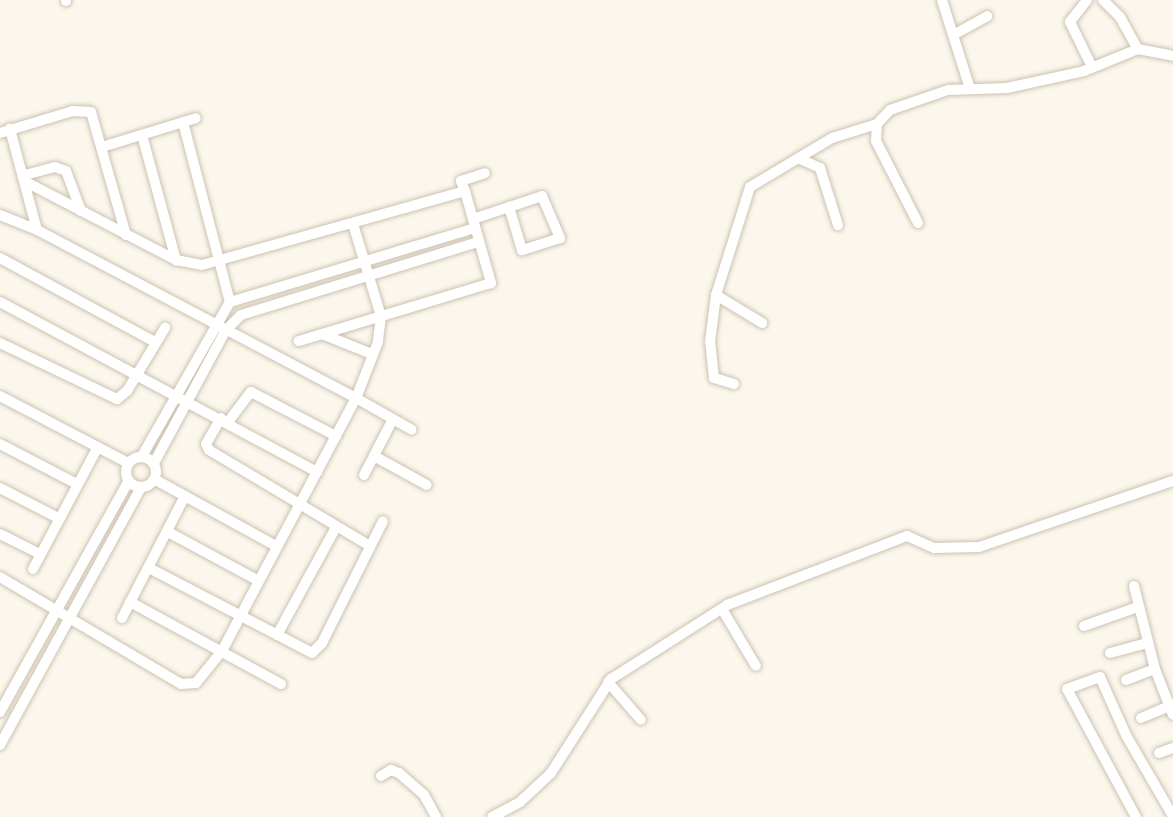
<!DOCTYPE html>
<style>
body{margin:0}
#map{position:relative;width:1173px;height:817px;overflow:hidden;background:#fbf7ec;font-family:"Noto Sans",sans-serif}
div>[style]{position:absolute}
.roads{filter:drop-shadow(0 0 2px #cdc1b2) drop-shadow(0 0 2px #cdc1b2)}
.minor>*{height:10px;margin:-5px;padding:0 5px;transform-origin:5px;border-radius:5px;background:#fff}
.minor>.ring{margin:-5px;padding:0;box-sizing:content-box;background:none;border:10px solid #fff;border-radius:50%}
span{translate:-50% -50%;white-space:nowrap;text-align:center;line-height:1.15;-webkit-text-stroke:7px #fefbf2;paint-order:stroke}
</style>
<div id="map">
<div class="roads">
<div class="minor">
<div style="left:66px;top:0;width:1px;rotate:90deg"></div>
<div style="left:942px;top:0;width:93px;rotate:72.5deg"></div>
<div style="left:1087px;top:0;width:28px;rotate:128deg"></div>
<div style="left:1070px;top:22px;width:50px;rotate:63.9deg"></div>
<div style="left:1103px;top:0;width:24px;rotate:45deg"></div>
<div style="left:1120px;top:17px;width:37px;rotate:61deg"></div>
<div style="left:955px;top:34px;width:37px;rotate:-29deg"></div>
<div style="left:183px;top:122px;width:186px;rotate:75.4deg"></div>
<div style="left:0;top:133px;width:76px;rotate:-16.8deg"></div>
<div style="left:73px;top:111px;width:18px;rotate:3deg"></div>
<div style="left:91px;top:112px;width:128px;rotate:74.1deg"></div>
<div style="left:142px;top:135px;width:130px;rotate:74.8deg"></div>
<div style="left:102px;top:147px;width:98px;rotate:-17.1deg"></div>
<div style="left:800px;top:159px;width:22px;rotate:24deg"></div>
<div style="left:820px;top:168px;width:60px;rotate:72.5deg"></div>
<div style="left:25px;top:175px;width:31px;rotate:-15deg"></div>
<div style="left:55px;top:167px;width:12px;rotate:20deg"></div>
<div style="left:66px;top:171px;width:43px;rotate:69.4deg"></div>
<div style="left:28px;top:183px;width:167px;rotate:27.5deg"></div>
<div style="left:176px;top:260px;width:26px;rotate:11deg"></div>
<div style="left:202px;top:265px;width:273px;rotate:-15.7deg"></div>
<div style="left:465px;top:191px;width:96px;rotate:74.2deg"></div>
<div style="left:491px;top:283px;width:201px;rotate:163.2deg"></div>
<div style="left:465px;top:191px;width:11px;rotate:-112deg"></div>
<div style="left:461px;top:181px;width:25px;rotate:-18deg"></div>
<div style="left:0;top:215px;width:40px;rotate:22deg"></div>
<div style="left:37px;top:230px;width:105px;rotate:-105deg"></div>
<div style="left:473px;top:219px;width:73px;rotate:-18.4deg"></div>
<div style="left:542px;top:196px;width:46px;rotate:66.8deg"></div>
<div style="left:560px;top:238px;width:40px;rotate:162deg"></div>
<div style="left:522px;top:250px;width:45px;rotate:-106.8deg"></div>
<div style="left:918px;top:223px;width:92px;rotate:-117.1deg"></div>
<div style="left:876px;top:141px;width:17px;rotate:-87deg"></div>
<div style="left:877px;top:124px;width:19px;rotate:-47deg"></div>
<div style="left:890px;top:110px;width:61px;rotate:-19deg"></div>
<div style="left:948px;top:90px;width:59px;rotate:-1.9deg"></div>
<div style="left:1007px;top:88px;width:79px;rotate:-12.4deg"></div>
<div style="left:1084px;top:71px;width:58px;rotate:-22.2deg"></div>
<div style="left:1138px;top:49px;width:36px;rotate:11deg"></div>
<div style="left:353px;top:224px;width:96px;rotate:73.1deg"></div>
<div style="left:381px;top:316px;width:26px;rotate:97deg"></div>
<div style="left:378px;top:342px;width:60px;rotate:111.4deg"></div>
<div style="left:356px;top:398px;width:64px;rotate:29.7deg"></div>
<div style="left:0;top:258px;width:176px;rotate:28.5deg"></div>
<div style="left:716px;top:295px;width:54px;rotate:31.3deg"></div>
<div style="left:0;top:302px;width:360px;rotate:28.2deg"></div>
<div style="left:322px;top:334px;width:54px;rotate:21.8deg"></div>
<div style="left:0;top:343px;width:130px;rotate:25.6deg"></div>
<div style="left:117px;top:399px;width:13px;rotate:-39deg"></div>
<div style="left:127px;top:391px;width:74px;rotate:-58.9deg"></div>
<div style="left:734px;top:384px;width:21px;rotate:-163deg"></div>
<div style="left:714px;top:378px;width:36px;rotate:-96deg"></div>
<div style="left:710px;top:342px;width:47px;rotate:-82.7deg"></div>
<div style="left:716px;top:295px;width:113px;rotate:-72.5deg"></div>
<div style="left:750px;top:187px;width:96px;rotate:-30.9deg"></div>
<div style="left:832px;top:138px;width:47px;rotate:-17.3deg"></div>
<div style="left:0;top:396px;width:144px;rotate:27.6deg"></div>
<div style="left:221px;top:418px;width:30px;rotate:120deg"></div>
<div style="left:206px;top:444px;width:7px;rotate:63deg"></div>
<div style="left:209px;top:450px;width:187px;rotate:30.8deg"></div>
<div style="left:228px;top:422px;width:38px;rotate:-53deg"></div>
<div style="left:251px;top:392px;width:96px;rotate:27.4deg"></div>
<div style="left:0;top:444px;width:87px;rotate:27.5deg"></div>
<div style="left:142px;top:456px;width:177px;rotate:-60.3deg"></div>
<div style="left:230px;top:302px;width:256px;rotate:-16.8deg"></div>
<div style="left:374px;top:456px;width:60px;rotate:28.7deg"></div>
<div class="ring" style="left:126px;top:457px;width:20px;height:20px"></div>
<div style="left:154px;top:463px;width:151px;rotate:-61.6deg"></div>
<div style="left:226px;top:330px;width:21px;rotate:-45deg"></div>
<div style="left:241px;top:315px;width:249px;rotate:-17.1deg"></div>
<div style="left:364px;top:475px;width:63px;rotate:-62.6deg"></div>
<div style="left:154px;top:479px;width:139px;rotate:28.8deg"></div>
<div style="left:0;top:488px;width:65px;rotate:27.3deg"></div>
<div style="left:168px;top:532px;width:103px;rotate:28.3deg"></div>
<div style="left:0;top:534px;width:45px;rotate:26.6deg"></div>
<div style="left:149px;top:568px;width:184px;rotate:27.5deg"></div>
<div style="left:312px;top:653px;width:14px;rotate:-45deg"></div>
<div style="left:322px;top:643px;width:136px;rotate:-63.4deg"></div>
<div style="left:33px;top:569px;width:138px;rotate:-62deg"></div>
<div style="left:0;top:577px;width:210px;rotate:30.6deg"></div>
<div style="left:181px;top:684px;width:15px;rotate:-4deg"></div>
<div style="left:196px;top:683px;width:41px;rotate:-50.9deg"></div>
<div style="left:222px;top:651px;width:286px;rotate:-62.1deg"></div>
<div style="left:356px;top:398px;width:361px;rotate:-152.2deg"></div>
<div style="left:1134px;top:586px;width:86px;rotate:75.8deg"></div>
<div style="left:1155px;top:669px;width:49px;rotate:68.6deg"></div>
<div style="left:130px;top:602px;width:172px;rotate:28.5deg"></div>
<div style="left:722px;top:609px;width:66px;rotate:59.2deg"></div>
<div style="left:122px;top:618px;width:135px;rotate:-62.7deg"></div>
<div style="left:1084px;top:626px;width:57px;rotate:-19.4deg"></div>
<div style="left:277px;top:635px;width:121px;rotate:-61.3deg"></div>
<div style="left:1110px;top:653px;width:38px;rotate:-15deg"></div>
<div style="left:1126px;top:680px;width:31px;rotate:-21deg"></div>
<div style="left:608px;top:682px;width:50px;rotate:49deg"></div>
<div style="left:0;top:712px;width:265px;rotate:-60.9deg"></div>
<div style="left:1141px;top:718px;width:30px;rotate:-23deg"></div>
<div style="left:0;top:745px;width:294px;rotate:-61.3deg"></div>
<div style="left:1159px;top:753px;width:15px;rotate:-20deg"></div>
<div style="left:381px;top:776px;width:12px;rotate:-31deg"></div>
<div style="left:391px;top:770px;width:9px;rotate:21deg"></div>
<div style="left:399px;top:773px;width:33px;rotate:41deg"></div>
<div style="left:424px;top:795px;width:25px;rotate:61deg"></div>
<div style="left:492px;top:817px;width:32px;rotate:-28deg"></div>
<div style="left:520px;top:802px;width:42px;rotate:-43.1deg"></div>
<div style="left:551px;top:773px;width:112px;rotate:-57.4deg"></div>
<div style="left:611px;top:679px;width:138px;rotate:-32.5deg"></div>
<div style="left:727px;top:605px;width:193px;rotate:-21deg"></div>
<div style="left:907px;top:536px;width:30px;rotate:24deg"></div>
<div style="left:934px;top:548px;width:45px;rotate:-1.3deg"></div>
<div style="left:979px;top:547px;width:205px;rotate:-18.8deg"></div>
<div style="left:1136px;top:817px;width:145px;rotate:-118.3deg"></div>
<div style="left:1067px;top:689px;width:35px;rotate:-20deg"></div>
<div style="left:1100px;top:677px;width:66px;rotate:65.8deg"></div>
<div style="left:1127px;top:737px;width:91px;rotate:59.8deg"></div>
</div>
</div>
</div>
